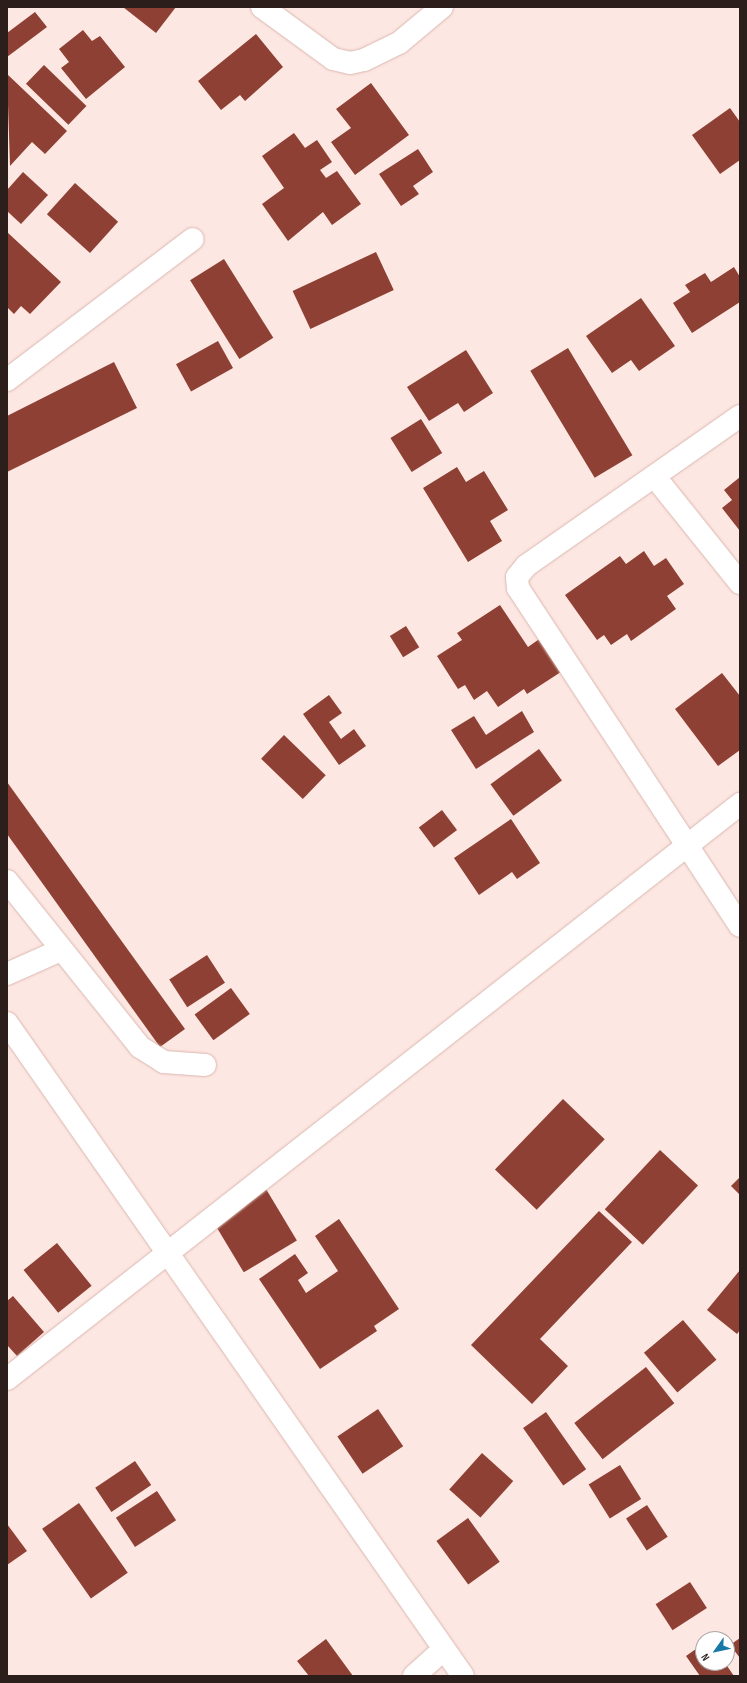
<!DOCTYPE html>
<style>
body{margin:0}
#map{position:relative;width:747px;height:1683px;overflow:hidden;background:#fde7e2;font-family:"Sofia Sans Condensed",sans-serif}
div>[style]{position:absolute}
.building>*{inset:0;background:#8d4033;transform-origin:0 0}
.roads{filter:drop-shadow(0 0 1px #dab7b0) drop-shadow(0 0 1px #dab7b0)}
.minor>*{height:22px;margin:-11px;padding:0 11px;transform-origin:11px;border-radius:11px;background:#fff}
span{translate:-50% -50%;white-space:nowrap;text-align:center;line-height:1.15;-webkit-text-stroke:4px #fff;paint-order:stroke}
.frame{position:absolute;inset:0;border:8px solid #2b1e1b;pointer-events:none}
.north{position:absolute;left:695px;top:1631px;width:40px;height:40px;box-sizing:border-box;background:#fff;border:1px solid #aaa5a4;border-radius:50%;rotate:237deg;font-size:11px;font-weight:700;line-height:16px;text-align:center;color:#2b1e1b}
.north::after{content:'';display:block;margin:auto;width:14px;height:18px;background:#1879a6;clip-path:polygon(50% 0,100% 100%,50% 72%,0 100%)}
</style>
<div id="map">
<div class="building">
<div style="clip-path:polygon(123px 7px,176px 7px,156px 33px)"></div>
<div style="clip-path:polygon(35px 12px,47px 27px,7px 57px,7px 33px)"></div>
<div style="clip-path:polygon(83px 30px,92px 41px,100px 36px,125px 67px,86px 99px,61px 68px,69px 62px,59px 49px)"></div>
<div style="clip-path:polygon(256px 34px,283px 67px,245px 101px,240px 95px,221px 110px,198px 81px)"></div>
<div style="left:44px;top:65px;width:59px;height:26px;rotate:44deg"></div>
<div style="clip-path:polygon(7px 74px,67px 131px,45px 154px,32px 142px,10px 166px)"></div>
<div style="clip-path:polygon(371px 83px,409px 135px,355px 175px,331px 142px,351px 128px,336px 109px)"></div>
<div style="clip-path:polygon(730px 108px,740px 122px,740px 160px,720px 174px,692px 135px)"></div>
<div style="clip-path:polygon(294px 133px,305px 148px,317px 140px,332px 162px,320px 170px,326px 178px,337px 171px,361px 204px,332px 225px,323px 212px,288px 241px,262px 204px,284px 188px,262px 156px)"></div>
<div style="clip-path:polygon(418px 149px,433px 172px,413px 186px,419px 194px,401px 206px,379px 174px)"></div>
<div style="clip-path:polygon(23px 172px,48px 195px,21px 224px,7px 211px,7px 190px)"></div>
<div style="left:75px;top:183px;width:58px;height:42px;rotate:42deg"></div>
<div style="clip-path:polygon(7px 232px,61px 282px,30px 314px,21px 306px,14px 314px,7px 307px)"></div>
<div style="left:376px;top:252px;width:42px;height:92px;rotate:65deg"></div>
<div style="left:224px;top:259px;width:93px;height:40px;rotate:58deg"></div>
<div style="clip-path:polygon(734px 267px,740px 277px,740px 302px,692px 333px,673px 303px,690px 292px,685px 285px,705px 273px,711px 282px)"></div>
<div style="clip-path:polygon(641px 298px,675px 346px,639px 371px,631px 360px,612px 373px,586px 336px)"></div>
<div style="left:218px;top:341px;width:31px;height:48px;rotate:61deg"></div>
<div style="left:568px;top:348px;width:125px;height:44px;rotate:59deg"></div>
<div style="clip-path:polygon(466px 350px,493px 393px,464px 412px,458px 403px,429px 421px,407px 387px)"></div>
<div style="clip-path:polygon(114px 362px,137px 408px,7px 472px,7px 416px)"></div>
<div style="left:421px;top:419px;width:40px;height:36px;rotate:58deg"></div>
<div style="clip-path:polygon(457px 467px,466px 482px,484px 471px,508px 510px,490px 521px,502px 541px,468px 562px,423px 488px)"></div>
<div style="clip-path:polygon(740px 477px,740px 531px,722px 508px,732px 500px,724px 490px)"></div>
<div style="clip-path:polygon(644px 551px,654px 566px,666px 558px,684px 584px,667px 596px,676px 609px,631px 641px,627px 634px,611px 645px,604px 635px,597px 640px,565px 595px,620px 556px,626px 564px)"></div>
<div style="clip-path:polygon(500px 605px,528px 647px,545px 635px,567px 668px,527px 694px,524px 689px,498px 707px,487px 691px,474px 700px,465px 685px,458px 689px,437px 656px,462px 640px,457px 633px)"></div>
<div style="left:406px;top:626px;width:25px;height:19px;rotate:58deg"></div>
<div style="clip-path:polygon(722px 673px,740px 696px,740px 750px,718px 766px,675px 709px)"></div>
<div style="clip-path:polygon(329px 695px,342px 713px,329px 722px,341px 739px,354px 729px,366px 746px,339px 765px,303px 714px)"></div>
<div style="clip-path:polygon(522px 711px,534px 732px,476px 769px,451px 730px,474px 716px,486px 735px)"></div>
<div style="left:284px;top:735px;width:58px;height:33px;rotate:44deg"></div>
<div style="left:539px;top:749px;width:39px;height:60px;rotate:54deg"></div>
<div style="clip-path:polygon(7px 782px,185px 1029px,160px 1047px,7px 834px)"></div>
<div style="left:442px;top:810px;width:25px;height:29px;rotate:53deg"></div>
<div style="clip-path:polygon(511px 819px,540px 863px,517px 879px,512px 872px,479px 895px,454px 858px)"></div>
<div style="left:207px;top:955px;width:33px;height:45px;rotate:57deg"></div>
<div style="left:231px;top:988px;width:32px;height:45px;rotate:54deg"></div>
<div style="left:563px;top:1099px;width:58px;height:98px;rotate:44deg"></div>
<div style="left:660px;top:1150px;width:52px;height:81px;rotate:43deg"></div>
<div style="clip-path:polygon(740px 1177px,740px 1195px,731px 1186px)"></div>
<div style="left:266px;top:1189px;width:60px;height:62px;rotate:59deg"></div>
<div style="clip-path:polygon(599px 1211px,632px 1242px,540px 1339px,568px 1366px,532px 1404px,471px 1345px)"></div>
<div style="clip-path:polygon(339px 1219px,399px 1309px,374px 1326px,377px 1331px,320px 1369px,259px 1279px,295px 1254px,308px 1273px,298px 1280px,306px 1293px,338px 1271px,315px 1236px)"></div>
<div style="left:57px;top:1243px;width:55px;height:43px;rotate:51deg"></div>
<div style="clip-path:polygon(740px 1270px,740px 1330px,737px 1334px,707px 1310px)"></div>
<div style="clip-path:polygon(13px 1296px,44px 1332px,17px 1356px,7px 1345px,7px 1301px)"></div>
<div style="left:683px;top:1320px;width:52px;height:51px;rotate:50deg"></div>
<div style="left:646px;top:1367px;width:46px;height:91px;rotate:52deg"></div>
<div style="left:378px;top:1409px;width:45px;height:49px;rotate:56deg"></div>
<div style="left:546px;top:1412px;width:70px;height:28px;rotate:55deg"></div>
<div style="left:482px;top:1453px;width:42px;height:49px;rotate:42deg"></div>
<div style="left:135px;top:1461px;width:29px;height:48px;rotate:56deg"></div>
<div style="left:620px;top:1465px;width:40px;height:37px;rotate:58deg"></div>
<div style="left:157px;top:1491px;width:35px;height:49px;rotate:57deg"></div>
<div style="left:79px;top:1503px;width:85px;height:45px;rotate:55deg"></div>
<div style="left:647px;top:1505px;width:38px;height:25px;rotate:57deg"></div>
<div style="left:468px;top:1518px;width:54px;height:39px;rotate:54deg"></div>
<div style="clip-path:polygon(7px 1524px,27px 1551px,7px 1565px)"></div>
<div style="left:690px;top:1582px;width:31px;height:41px;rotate:57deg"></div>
<div style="clip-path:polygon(740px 1638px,740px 1658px,730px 1645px)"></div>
<div style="clip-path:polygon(326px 1639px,353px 1676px,309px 1676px,297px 1661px)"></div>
<div style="clip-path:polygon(703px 1644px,703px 1663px,725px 1663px,734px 1676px,700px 1676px,686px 1656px)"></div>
</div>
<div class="roads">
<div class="minor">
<div style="left:262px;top:7px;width:88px;rotate:36.2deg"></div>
<div style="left:333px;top:59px;width:17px;rotate:13deg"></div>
<div style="left:350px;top:63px;width:14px;rotate:-12deg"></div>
<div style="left:364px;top:60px;width:39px;rotate:-26deg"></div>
<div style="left:399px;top:43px;width:56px;rotate:-39.9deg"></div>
<div style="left:7px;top:380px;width:233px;rotate:-37.2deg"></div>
<div style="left:740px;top:416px;width:261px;rotate:145deg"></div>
<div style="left:526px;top:566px;width:14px;rotate:129deg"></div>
<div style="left:517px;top:577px;width:11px;rotate:85deg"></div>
<div style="left:518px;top:588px;width:404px;rotate:56.7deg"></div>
<div style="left:655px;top:477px;width:136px;rotate:51.3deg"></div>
<div style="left:7px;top:881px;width:213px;rotate:51.3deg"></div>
<div style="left:140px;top:1047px;width:28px;rotate:32deg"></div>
<div style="left:164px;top:1062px;width:41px;rotate:4.2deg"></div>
<div style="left:7px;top:974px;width:59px;rotate:-24deg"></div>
<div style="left:7px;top:1023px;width:796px;rotate:55.07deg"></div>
<div style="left:7px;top:1379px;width:932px;rotate:-38.11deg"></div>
<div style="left:414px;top:1676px;width:40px;rotate:-42deg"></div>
</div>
</div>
<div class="frame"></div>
<div class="north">N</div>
</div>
